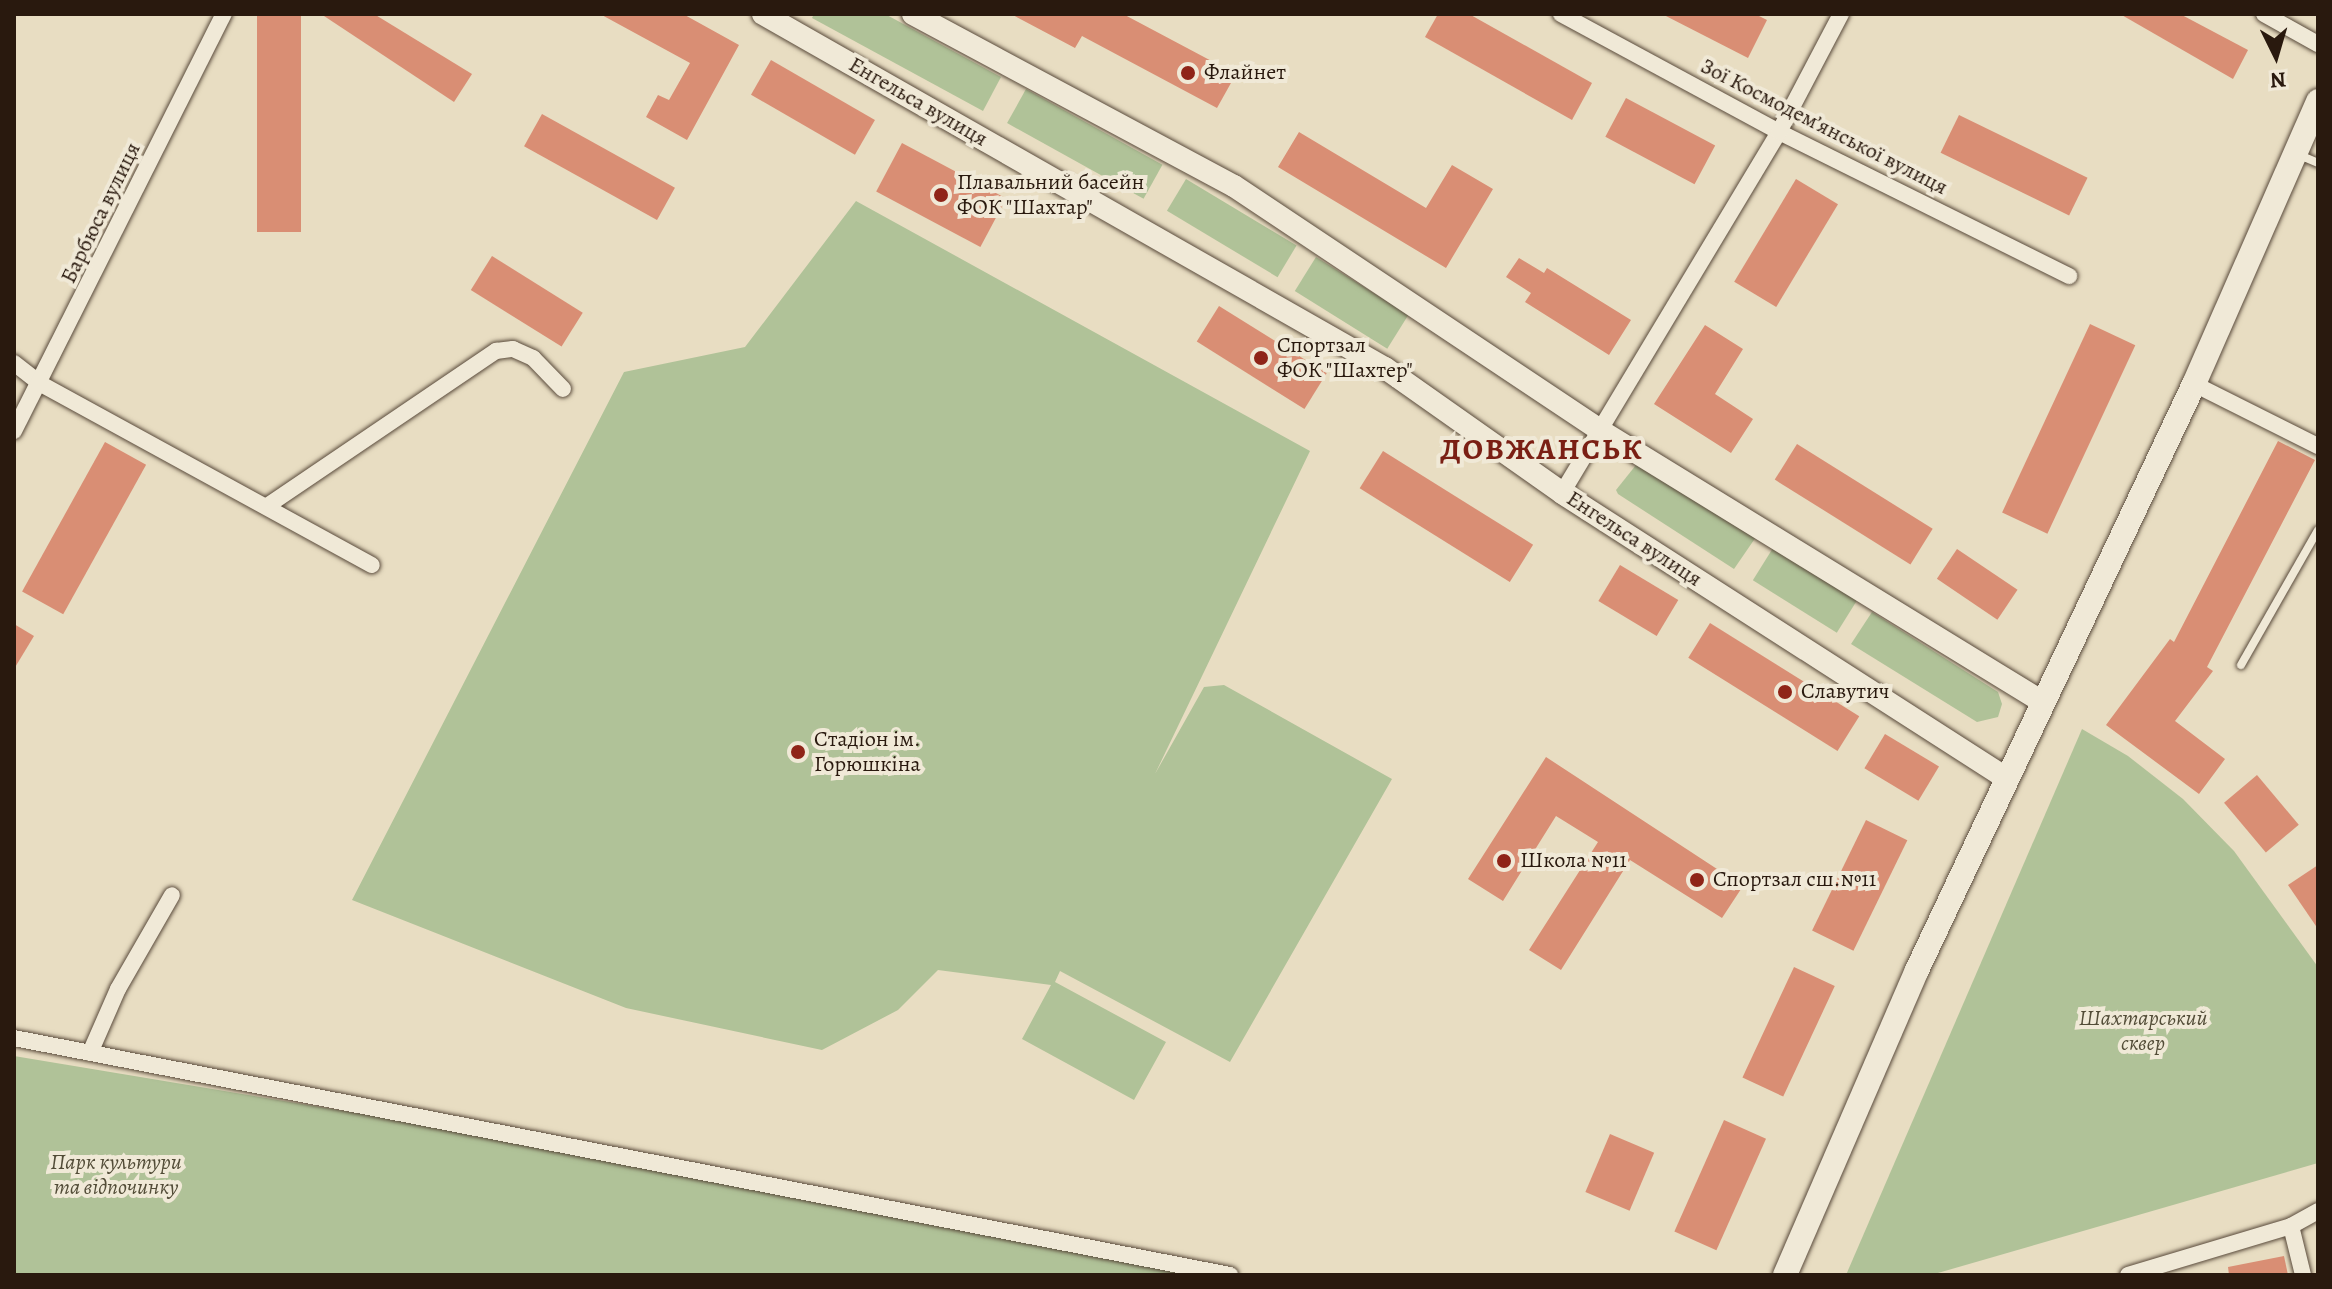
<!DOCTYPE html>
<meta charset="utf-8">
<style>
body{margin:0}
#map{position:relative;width:2332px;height:1289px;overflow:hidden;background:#e8ddc2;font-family:Alegreya,serif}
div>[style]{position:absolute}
.green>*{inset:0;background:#b0c298;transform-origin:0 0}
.building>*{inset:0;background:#d98e74;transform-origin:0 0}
.roads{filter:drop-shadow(0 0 2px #594a3b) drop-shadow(0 0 2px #594a3b)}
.service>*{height:8px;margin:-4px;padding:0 4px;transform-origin:4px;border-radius:4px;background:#f0e9d7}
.minor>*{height:16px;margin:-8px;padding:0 8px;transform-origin:8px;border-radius:8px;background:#f0e9d7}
.tertiary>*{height:22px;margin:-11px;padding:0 11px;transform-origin:11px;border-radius:11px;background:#f0e9d7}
.secondary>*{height:24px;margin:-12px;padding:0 12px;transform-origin:12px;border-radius:12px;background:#f0e9d7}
.dots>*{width:22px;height:22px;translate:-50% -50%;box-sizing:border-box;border:4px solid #f0e9d7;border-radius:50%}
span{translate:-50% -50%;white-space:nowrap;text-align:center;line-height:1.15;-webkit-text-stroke:8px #f0e9d7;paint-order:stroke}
.poi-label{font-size:22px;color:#29190e}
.left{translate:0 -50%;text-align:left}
.street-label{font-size:22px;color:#29190e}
.park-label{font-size:22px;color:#524c37;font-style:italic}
.district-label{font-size:30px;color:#7a1f14;font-weight:700;letter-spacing:2px}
.frame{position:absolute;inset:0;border:16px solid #29190e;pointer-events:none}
.north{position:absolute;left:2236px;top:16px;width:80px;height:80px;-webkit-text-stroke:6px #f0e9d7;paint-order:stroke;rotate:175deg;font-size:22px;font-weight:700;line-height:32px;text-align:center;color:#29190e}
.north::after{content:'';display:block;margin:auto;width:28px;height:36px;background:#29190e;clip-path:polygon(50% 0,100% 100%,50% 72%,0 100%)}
</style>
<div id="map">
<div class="green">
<div style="clip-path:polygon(814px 14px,885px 14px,1001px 77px,983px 111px,812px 18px)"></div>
<div style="left:1026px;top:89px;width:156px;height:39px;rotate:29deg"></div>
<div style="left:1186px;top:179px;width:129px;height:37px;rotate:31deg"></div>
<div style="clip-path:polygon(856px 201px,1310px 451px,1155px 774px,1204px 687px,1224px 685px,1392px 779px,1230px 1062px,1060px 971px,1055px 982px,1166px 1042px,1134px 1100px,1022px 1039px,1051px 985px,938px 970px,898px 1010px,822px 1050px,626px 1008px,352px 900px,624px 372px,745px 347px)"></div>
<div style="left:1316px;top:257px;width:109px;height:40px;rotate:32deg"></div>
<div style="clip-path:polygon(1636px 465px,1756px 537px,1734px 569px,1618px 494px,1616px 490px)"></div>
<div style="left:1773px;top:548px;width:99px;height:38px;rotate:32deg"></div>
<div style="clip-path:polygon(1872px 612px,1998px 692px,2002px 704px,1998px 717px,1977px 722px,1851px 644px)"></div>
<div style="clip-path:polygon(2082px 729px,2128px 756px,2183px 799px,2234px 851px,2318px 967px,2318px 1163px,1931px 1275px,1846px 1275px)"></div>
<div style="clip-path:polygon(14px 1056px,525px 1141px,1195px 1275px,14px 1275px)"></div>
</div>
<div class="building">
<div style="left:257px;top:14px;width:44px;height:218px"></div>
<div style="clip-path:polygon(321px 14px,374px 14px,472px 74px,454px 102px)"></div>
<div style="clip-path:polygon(600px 14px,683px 14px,739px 45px,687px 140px,646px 117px,658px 95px,669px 100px,690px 63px)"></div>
<div style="clip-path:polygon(1011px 14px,1123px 14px,1236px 74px,1217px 108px,1082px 36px,1075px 48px)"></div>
<div style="clip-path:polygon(1438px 14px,1469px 14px,1592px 83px,1572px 120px,1425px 37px)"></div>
<div style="clip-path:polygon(1662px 14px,1755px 14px,1767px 20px,1748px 58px)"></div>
<div style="clip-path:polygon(2120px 14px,2180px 14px,2248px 50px,2233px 79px)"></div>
<div style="left:771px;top:60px;width:120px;height:40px;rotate:30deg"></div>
<div style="left:1626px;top:98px;width:101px;height:44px;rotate:28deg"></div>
<div style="left:542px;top:114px;width:152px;height:37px;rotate:29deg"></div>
<div style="left:1959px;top:115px;width:143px;height:42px;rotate:26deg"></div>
<div style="clip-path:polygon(1299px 132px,1426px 208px,1452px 165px,1493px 189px,1446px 268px,1278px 167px)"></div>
<div style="left:902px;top:143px;width:118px;height:55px;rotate:28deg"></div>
<div style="left:1796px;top:179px;width:49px;height:120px;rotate:31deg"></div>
<div style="left:492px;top:256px;width:107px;height:40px;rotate:32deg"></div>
<div style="clip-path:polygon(1519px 258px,1544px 273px,1547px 268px,1631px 320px,1609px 355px,1525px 302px,1531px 293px,1506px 277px)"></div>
<div style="left:1219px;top:306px;width:127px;height:42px;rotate:32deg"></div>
<div style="left:2090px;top:324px;width:50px;height:208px;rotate:25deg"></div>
<div style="clip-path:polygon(1705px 325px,1743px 349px,1715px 394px,1753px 419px,1731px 453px,1654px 404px)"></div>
<div style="clip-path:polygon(2278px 441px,2315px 460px,2207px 667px,2213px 671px,2175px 721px,2225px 759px,2199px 794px,2106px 725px,2170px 639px,2174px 642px)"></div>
<div style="left:105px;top:442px;width:47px;height:171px;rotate:29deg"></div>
<div style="left:1797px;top:444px;width:160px;height:42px;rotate:32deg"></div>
<div style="left:1383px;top:451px;width:177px;height:44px;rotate:32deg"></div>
<div style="left:1957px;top:549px;width:73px;height:36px;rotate:34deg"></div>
<div style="left:1620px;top:565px;width:68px;height:42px;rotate:31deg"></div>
<div style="left:1710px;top:623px;width:176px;height:41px;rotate:32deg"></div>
<div style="clip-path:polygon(14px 624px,34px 636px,14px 669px)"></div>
<div style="left:1885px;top:734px;width:63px;height:40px;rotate:31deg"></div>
<div style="clip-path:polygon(1546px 757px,1743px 886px,1722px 918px,1630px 860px,1561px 970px,1529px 950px,1598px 842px,1556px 816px,1503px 901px,1468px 879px)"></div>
<div style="left:2257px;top:775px;width:65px;height:43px;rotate:50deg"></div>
<div style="left:1866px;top:820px;width:46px;height:123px;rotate:26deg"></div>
<div style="clip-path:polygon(2318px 865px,2318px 929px,2288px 885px)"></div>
<div style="left:1794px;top:967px;width:45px;height:122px;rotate:25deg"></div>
<div style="left:1724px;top:1120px;width:46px;height:122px;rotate:24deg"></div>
<div style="left:1610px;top:1134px;width:48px;height:63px;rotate:23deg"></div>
<div style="clip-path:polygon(2284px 1256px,2288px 1275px,2229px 1275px,2228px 1267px)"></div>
</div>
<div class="roads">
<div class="service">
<div style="left:2297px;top:154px;width:23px;rotate:23deg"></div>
<div style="left:2241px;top:665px;width:155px;rotate:-60.3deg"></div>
</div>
<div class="minor">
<div style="left:1561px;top:14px;width:248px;rotate:28.4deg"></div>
<div style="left:1779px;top:132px;width:324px;rotate:26.4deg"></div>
<div style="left:2264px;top:14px;width:62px;rotate:29.1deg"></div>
<div style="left:14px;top:363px;width:34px;rotate:38deg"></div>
<div style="left:41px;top:384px;width:377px;rotate:28.7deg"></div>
<div style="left:2194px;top:384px;width:139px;rotate:26.6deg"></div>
<div style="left:14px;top:431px;width:467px;rotate:-63.3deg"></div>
<div style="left:1562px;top:493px;width:421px;rotate:-59deg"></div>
<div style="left:1779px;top:132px;width:133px;rotate:-62.3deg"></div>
<div style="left:267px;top:506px;width:277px;rotate:-34.1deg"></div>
<div style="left:496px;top:351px;width:17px;rotate:-7deg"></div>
<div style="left:513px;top:349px;width:22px;rotate:24deg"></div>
<div style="left:533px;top:358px;width:43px;rotate:45.9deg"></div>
<div style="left:14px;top:1038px;width:1239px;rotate:11.03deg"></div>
<div style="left:90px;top:1053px;width:70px;rotate:-66.4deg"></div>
<div style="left:118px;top:989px;width:108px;rotate:-60.1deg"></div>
<div style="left:2291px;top:1226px;width:50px;rotate:76.2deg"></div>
<div style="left:2128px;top:1275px;width:170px;rotate:-16.7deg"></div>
<div style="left:2291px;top:1226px;width:31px;rotate:-29deg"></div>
</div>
<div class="tertiary">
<div style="left:763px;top:14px;width:716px;rotate:29.65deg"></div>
<div style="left:1385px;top:368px;width:217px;rotate:35.2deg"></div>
<div style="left:1562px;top:493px;width:528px;rotate:32.7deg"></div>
<div style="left:913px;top:14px;width:364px;rotate:28.2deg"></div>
<div style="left:1234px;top:186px;width:438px;rotate:33.7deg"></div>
<div style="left:1598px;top:429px;width:523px;rotate:31.56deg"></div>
</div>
<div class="secondary">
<div style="left:1785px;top:1275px;width:332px;rotate:-66.6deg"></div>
<div style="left:1917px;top:970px;width:648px;rotate:-64.7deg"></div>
<div style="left:2194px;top:384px;width:309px;rotate:-66.3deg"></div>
</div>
</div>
<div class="dots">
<div style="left:1188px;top:73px;background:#8f2418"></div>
<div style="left:941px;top:195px;background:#8f2418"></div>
<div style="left:1261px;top:358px;background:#8f2418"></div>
<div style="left:1785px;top:692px;background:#8f2418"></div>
<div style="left:798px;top:752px;background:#8f2418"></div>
<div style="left:1504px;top:861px;background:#8f2418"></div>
<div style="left:1697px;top:880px;background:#8f2418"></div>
</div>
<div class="poi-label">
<span class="left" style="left:1204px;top:73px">Флайнет</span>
<span class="left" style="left:957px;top:195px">Плавальний басейн<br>ФОК "Шахтар"</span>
<span class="left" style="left:1277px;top:358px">Спортзал<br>ФОК "Шахтер"</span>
<span class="left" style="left:1801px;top:692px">Славутич</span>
<span class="left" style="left:814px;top:752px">Стадіон ім.<br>Горюшкіна</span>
<span class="left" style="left:1520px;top:861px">Школа №11</span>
<span class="left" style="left:1713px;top:880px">Спортзал сш.№11</span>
</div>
<div class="street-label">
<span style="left:918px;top:102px;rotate:30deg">Енгельса вулиця</span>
<span style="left:1824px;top:127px;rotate:27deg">Зої Космодем’янської вулиця</span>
<span style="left:101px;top:213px;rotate:-64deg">Барбюса вулиця</span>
<span style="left:1634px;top:539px;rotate:33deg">Енгельса вулиця</span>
</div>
<div class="park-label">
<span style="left:2143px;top:1031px">Шахтарський<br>сквер</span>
<span style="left:116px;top:1175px">Парк культури<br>та відпочинку</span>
</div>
<div class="district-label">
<span style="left:1542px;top:449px">ДОВЖАНСЬК</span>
</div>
<div class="frame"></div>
<div class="north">N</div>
</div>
